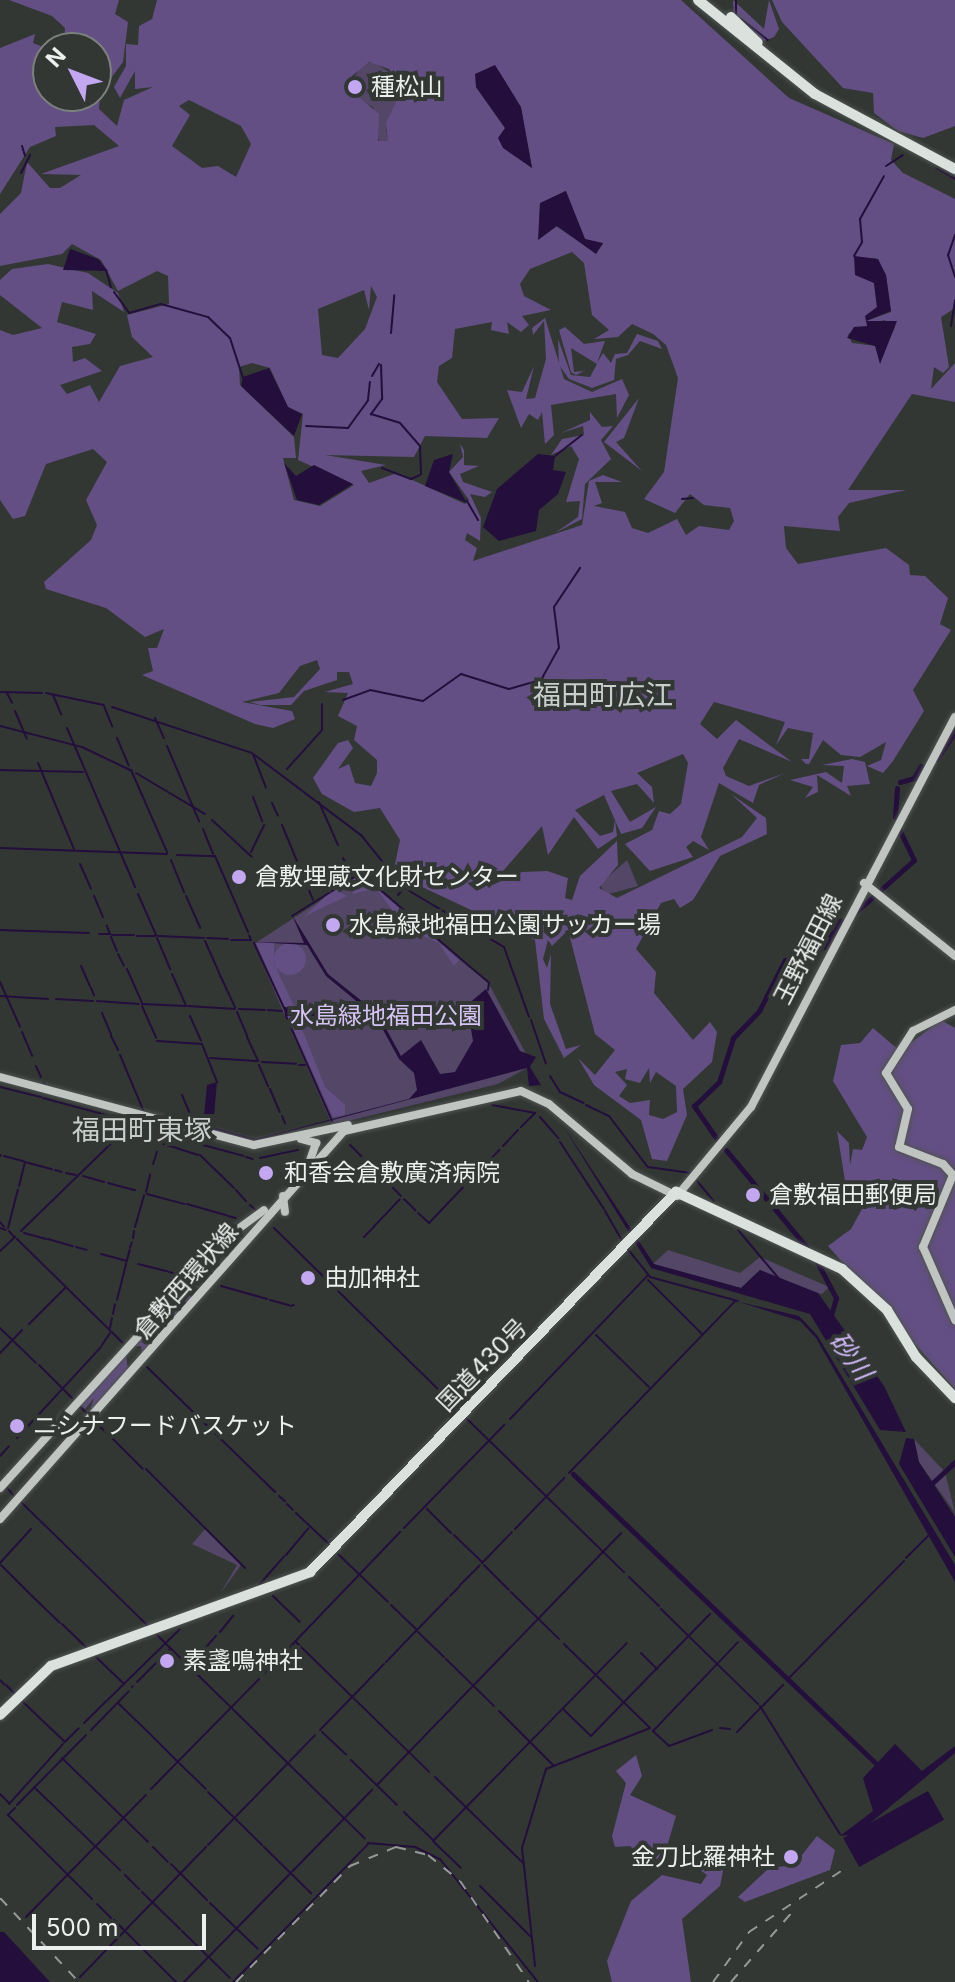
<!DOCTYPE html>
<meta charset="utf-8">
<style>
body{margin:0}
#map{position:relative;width:955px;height:1982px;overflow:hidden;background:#323734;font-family:Inter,"Noto Sans JP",sans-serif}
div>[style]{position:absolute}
.green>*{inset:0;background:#534667}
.forest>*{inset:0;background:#634f83}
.round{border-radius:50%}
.water>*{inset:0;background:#240e3c;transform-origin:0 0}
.stream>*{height:2px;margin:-1px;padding:0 1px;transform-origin:1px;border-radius:1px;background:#240e3c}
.river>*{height:5px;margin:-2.5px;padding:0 2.5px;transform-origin:2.5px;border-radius:2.5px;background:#240e3c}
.roads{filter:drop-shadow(0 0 2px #505452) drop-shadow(0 0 2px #505452)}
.major>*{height:8px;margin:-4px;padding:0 4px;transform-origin:4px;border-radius:4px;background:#c0c5c2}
.highway>*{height:10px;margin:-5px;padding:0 5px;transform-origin:5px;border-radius:5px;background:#dbe2de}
.rail>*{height:2px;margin-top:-1px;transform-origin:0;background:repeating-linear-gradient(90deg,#959997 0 10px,transparent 0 20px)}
.dots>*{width:22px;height:22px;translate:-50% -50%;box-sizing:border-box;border:4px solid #323734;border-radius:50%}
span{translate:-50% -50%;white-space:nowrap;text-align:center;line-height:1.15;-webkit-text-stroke:8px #323734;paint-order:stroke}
.poi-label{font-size:24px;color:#ecefed}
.left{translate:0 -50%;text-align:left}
.right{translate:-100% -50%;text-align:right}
.street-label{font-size:24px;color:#ecefed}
.park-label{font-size:24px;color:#d5c4f4}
.water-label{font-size:26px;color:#d2bafa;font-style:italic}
.quarter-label{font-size:28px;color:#c8cecb}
.north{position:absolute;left:32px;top:32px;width:80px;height:80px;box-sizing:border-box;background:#323734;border:2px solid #7c817e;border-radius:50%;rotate:312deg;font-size:22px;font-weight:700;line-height:32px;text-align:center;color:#ecefed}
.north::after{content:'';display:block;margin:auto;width:28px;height:36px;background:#c4a7f1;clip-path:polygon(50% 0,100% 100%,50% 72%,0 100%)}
.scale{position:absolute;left:32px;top:1914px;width:174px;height:36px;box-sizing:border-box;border:4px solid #ecefed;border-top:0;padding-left:10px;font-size:24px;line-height:28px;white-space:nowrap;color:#ecefed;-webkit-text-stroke:6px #323734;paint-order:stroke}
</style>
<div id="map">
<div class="green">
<div style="clip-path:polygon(373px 62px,396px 76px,403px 94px,386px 130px,389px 141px,379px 142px,373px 107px,359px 100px,352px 81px,362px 64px)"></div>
<div style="clip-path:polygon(627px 860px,638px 886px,605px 895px,600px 884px)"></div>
<div style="clip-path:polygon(361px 874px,489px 984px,532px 1065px,498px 1084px,332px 1125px,254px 944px)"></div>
<div style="clip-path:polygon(668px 1250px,740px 1273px,760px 1257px,829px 1287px,822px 1294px,791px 1287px,760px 1270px,741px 1288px,653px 1264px)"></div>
<div style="clip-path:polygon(914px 1439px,945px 1472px,955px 1513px,919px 1462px)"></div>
<div style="clip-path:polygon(205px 1529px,241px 1565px,220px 1594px,237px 1565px,192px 1544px)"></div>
</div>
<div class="forest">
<div style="clip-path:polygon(evenodd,9px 0,119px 0,115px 14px,128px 22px,123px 62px,100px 93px,99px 109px,117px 126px,124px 100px,153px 87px,135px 89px,135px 71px,120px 98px,114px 87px,126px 66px,126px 44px,138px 45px,139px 26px,152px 19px,157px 0,681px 0,789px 98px,894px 144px,891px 160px,903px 173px,955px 199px,955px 308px,941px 317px,949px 367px,943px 373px,934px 367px,931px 389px,955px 363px,955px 402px,912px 394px,848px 490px,906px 490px,849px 503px,838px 517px,840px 531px,784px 526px,786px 548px,798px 564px,886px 548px,909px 565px,910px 575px,925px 576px,948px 598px,940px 624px,951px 630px,913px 690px,924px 711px,893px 761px,883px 773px,867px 766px,881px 760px,886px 742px,860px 757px,841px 755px,823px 740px,809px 764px,806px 764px,801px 759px,809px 759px,813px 733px,788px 728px,776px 745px,785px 722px,714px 702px,700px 724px,717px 739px,736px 720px,792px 762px,739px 739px,723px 768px,726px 776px,749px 786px,785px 773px,759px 785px,753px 803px,719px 783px,701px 837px,709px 850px,693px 841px,686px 847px,693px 857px,650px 871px,625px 844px,652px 830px,659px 811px,670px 814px,681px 804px,688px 763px,683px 754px,637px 773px,652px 787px,654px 803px,637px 784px,611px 791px,630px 822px,656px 807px,642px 828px,621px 834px,604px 795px,575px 810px,600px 836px,613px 832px,615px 820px,617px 836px,598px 849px,574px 817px,548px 855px,542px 826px,490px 886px,522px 872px,547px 871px,568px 878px,565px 898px,572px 900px,580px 876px,617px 841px,618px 865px,599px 888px,617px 898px,742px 837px,757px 818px,731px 794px,766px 818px,767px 834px,720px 856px,693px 900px,680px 908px,674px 899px,661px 903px,636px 949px,656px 972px,654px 993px,693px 1040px,710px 1022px,717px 1032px,712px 1062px,683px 1089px,687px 1115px,667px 1161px,652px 1159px,641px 1120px,594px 1085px,578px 1058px,595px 1075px,615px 1050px,595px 1034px,568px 930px,552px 946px,548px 940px,543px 959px,547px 968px,551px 954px,550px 1004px,566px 1049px,581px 1045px,564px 1058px,544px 1019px,535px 940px,403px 878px,394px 869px,400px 840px,380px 808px,354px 812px,322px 794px,313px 778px,338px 743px,348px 740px,353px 748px,338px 769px,349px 764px,355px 783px,371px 786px,377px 773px,377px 760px,354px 740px,357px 726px,338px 716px,348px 693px,325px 692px,353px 684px,349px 672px,337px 672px,337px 680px,304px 691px,291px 705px,260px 705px,250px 702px,294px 697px,320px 669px,317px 660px,300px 666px,279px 693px,242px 702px,292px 711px,295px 719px,273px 728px,255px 724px,142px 675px,153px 671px,148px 648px,157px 648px,164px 629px,145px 637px,106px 608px,46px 589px,44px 582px,91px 540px,97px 525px,86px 500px,107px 462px,93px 449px,46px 464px,25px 516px,13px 519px,0 500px,0 330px,13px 335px,42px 328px,0 295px,0 280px,12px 269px,48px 264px,88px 273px,118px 293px,124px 312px,92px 291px,93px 310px,62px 302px,57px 322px,96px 334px,90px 344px,72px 347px,73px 362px,85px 358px,102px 371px,60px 385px,67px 394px,90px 385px,99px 402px,120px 366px,153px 357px,132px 337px,127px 315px,169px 304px,168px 276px,157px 271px,118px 291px,101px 260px,72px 244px,62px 254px,0 266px,0 214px,21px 193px,27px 162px,50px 188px,60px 188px,81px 175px,41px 174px,119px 146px,94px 125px,55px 127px,56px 136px,30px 147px,0 194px,0 48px,35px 34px,33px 43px,48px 49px,48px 96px,96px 96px,96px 79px,109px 79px,96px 74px,96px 48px,70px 48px,71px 37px,64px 48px,65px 28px,52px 16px,9px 0,369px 62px,389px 69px,402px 89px,386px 123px,388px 141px,378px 141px,379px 114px,354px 93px,352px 76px,369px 62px,9px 0,500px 73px,521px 108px,532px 168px,501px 143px,505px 128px,476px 87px,476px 74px,500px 73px,9px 0,189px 100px,241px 126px,251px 144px,236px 177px,218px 166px,202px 168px,172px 146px,190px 115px,179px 106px,189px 100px,9px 0,565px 191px,585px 239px,603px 244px,596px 253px,556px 226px,539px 239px,540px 204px,565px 191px,9px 0,572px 252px,584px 263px,592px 315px,609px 330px,594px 339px,618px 337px,632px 324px,653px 334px,666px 345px,678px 378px,664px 472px,644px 499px,675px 513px,690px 494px,704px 505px,730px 508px,734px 521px,729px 530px,699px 526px,686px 535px,677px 519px,648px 533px,632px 528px,625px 512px,594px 506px,602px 503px,595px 482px,622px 482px,603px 475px,589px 481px,582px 525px,473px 561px,477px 548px,465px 540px,467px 533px,480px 541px,481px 518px,470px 494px,485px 497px,492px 492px,463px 482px,460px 474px,479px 466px,464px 465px,464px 450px,460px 444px,463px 457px,449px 472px,469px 500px,465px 504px,397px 473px,369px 483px,361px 471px,386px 465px,325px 455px,414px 457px,425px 436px,487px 438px,499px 418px,462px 419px,437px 382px,439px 366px,452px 358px,455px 329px,492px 322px,491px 330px,509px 334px,507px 322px,521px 332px,529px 325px,522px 316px,551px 310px,524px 296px,520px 284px,530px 269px,572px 252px,9px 0,875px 258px,886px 275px,891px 312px,866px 321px,877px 307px,874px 283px,855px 272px,857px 261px,875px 258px,9px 0,371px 286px,377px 297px,365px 329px,338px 358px,322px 355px,318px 309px,364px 290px,369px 310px,371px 286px,9px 0,884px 320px,895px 327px,880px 360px,876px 346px,852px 343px,848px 334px,884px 320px,9px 0,252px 363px,270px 368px,288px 407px,303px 414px,298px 460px,354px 485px,320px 506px,294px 500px,283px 458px,296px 458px,294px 437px,240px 385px,239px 367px,252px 363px,9px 0,649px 1068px,650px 1083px,656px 1072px,676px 1086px,677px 1112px,663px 1119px,649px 1115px,650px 1100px,630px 1103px,619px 1096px,627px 1085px,615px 1072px,627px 1069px,625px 1079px,640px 1083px,649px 1068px)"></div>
<div style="clip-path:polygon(733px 0,764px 29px,769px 0,779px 29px,774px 37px,761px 42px,734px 15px)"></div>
<div style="clip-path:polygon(772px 0,955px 0,955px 126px,923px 138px,898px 131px,874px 113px,873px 93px,843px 88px,782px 22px)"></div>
<div style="clip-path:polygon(545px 318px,564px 379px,592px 392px,622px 379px,629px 395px,617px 418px,616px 394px,551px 405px,554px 435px,545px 444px,542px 412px,538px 420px,529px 414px,521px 428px,507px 390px,522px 392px,534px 366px,526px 399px,535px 398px,546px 359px,544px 321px,533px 335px,532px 328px)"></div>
<div style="clip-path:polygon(565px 327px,584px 344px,605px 341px,597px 363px,603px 353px,611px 363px,615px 354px,627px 353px,637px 334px,658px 341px,662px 349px,640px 341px,628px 355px,616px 359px,614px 380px,592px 388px,569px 379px,559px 365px,558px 339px,571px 375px,590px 377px,597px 364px,571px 348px,574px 372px,584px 371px,576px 375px,571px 372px,559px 330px)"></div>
<div style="clip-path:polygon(639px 398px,624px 438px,616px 442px,642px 471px,604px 442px)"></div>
<div style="clip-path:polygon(590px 412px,602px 427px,613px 426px,601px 440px,611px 459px,585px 484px,582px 519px,555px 533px,578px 517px,580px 501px,566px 502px,579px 459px,571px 446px,551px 455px,562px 439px,584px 435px,583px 426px,561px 433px,590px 420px)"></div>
<div style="clip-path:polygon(852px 759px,865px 762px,870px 784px,847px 786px,851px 796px,817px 775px,818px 792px,805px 798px,813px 787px,790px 780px,826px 772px,842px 783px,844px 766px,822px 765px)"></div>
<div style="clip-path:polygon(361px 875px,372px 889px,353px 894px,351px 883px,340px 892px,347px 896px,305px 916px,334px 888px)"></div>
<div style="clip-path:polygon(376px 888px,459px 960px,454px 966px,439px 943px,405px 928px)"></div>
<div style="clip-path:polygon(274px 942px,274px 963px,296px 1011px,285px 1008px,256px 943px)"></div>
<div class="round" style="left:274px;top:943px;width:32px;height:32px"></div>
<div style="clip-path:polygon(296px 1014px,325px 1087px,345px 1105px,345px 1115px,333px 1117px,287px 1015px)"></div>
<div style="clip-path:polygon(941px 1020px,955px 1028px,955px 1389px,828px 1246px,851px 1229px,862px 1209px,859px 1193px,846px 1187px,837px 1131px,849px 1143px,850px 1165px,853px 1149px,862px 1150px,867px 1137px,833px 1081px,841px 1045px,860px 1043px,873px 1028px,900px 1051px)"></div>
<div style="clip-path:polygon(187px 1287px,195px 1288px,192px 1295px,206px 1289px,142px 1354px,141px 1346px,132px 1346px)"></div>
<div style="clip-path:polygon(126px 1355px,128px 1370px,89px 1413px,94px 1398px,85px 1409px,80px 1404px)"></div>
<div style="clip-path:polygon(636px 1755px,642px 1776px,630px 1795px,676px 1816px,665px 1853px,650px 1864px,630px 1846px,615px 1847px,612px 1836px,626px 1783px,616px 1771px)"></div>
<div style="clip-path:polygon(817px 1836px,835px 1850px,830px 1870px,745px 1902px,738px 1897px,769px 1868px,794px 1865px)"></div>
<div style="clip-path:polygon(701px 1854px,723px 1871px,720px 1886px,682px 1919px,691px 1982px,612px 1982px,607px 1961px,631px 1901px,662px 1875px,701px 1884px,707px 1875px,689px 1862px)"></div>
</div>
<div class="water">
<div style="clip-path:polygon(495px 65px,521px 107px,532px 168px,503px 148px,498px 138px,505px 128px,476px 87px,475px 74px)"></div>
<div style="clip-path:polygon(566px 191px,585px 239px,603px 243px,596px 254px,557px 226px,538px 240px,540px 203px)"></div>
<div style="clip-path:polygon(70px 249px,98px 259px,108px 271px,63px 270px)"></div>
<div style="clip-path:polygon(854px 256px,878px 259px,886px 275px,891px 311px,866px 321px,897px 321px,880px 364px,875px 346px,847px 338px,854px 327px,867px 326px,865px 316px,877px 307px,874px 283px,855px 275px)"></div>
<div style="clip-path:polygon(269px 368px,288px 407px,302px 414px,294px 436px,241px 386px,243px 377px)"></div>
<div style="clip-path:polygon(453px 454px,449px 472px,467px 503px,425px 486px,434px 460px)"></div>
<div style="clip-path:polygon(538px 454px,555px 456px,553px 470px,566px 472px,558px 494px,539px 510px,536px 531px,499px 541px,483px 527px,497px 489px)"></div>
<div style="clip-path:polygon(284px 463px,296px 476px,314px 465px,353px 484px,319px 505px,297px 500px)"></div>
<div style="clip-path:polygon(292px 915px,328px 974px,378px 1014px,401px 1056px,421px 1040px,440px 1074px,455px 1072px,473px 1041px,467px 1005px,486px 989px,520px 1051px,536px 1057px,530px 1067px,541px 1085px,529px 1086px,527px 1068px,254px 1141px,196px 1127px,203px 1126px,207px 1085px,217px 1082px,213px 1127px,255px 1139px,409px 1099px,417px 1090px,414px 1073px,399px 1059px,376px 1017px,285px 1016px,284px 1007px,372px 1014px,326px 976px,307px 945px,252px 942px,304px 943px)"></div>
<div style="clip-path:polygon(562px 1124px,654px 1264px,741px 1288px,760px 1270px,818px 1293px,884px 1386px,906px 1432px,880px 1430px,810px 1314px,651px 1268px)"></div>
<div style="clip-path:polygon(739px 1302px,799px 1316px,817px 1335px,955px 1565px,955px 1582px,816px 1338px,800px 1321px)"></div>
<div style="clip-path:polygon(906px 1438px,914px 1439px,919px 1462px,955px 1517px,955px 1557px,899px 1464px)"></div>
<div style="clip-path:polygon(895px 1744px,922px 1771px,955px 1746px,955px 1753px,857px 1834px,840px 1836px,873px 1811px,863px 1778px)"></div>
<div style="left:928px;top:1791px;width:33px;height:97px;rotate:61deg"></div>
<div style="clip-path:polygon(0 1932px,4px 1932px,50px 1982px,0 1982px)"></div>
</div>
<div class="stream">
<div style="left:736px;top:15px;width:15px;rotate:-90deg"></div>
<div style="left:741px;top:19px;width:34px;rotate:38deg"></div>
<div style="left:22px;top:146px;width:10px;rotate:73deg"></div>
<div style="left:886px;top:166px;width:20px;rotate:-33deg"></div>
<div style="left:936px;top:168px;width:22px;rotate:30deg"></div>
<div style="left:21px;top:173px;width:20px;rotate:-63deg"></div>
<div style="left:955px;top:235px;width:21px;rotate:109deg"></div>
<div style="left:948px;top:255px;width:23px;rotate:72deg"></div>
<div style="left:854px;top:256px;width:16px;rotate:-60deg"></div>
<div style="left:862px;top:242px;width:23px;rotate:-95deg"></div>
<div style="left:860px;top:219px;width:49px;rotate:-60.8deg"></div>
<div style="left:106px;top:270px;width:18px;rotate:74deg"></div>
<div style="left:114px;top:292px;width:26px;rotate:54deg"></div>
<div style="left:129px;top:313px;width:33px;rotate:-16deg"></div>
<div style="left:161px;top:304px;width:49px;rotate:15.5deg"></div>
<div style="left:208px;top:317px;width:30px;rotate:44deg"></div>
<div style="left:230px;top:338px;width:42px;rotate:72deg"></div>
<div style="left:951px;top:326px;width:26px;rotate:-81deg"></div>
<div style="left:391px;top:333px;width:38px;rotate:-85deg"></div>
<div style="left:381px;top:365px;width:34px;rotate:88deg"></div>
<div style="left:382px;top:399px;width:19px;rotate:126deg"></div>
<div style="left:371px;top:414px;width:30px;rotate:17deg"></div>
<div style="left:400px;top:423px;width:30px;rotate:49deg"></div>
<div style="left:420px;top:446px;width:28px;rotate:88deg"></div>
<div style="left:372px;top:376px;width:14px;rotate:-60deg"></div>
<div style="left:306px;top:426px;width:42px;rotate:2.7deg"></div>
<div style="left:348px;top:428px;width:34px;rotate:-54deg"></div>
<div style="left:368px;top:400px;width:18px;rotate:-84deg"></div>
<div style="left:555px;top:456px;width:34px;rotate:-38deg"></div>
<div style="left:382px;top:468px;width:31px;rotate:21deg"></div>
<div style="left:411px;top:479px;width:10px;rotate:-24deg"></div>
<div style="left:682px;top:499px;width:11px;rotate:-5deg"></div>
<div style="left:467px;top:501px;width:22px;rotate:60deg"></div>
<div style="left:0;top:692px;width:42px;rotate:1.4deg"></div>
<div style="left:7px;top:693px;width:11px;rotate:63deg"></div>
<div style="left:46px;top:693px;width:59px;rotate:11.7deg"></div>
<div style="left:53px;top:695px;width:21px;rotate:67deg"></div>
<div style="left:343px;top:700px;width:29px;rotate:-20deg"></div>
<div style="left:370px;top:690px;width:54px;rotate:11.7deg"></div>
<div style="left:423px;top:701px;width:47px;rotate:-35.4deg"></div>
<div style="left:461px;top:674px;width:50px;rotate:17.4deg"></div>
<div style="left:509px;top:689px;width:33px;rotate:-16deg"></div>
<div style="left:541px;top:680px;width:37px;rotate:-61deg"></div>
<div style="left:559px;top:648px;width:41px;rotate:-97deg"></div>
<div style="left:554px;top:607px;width:47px;rotate:-56.3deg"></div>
<div style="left:104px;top:706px;width:22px;rotate:68deg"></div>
<div style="left:112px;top:707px;width:147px;rotate:18.2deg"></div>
<div style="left:252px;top:753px;width:136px;rotate:37deg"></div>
<div style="left:361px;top:835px;width:65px;rotate:51.2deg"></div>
<div style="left:15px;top:711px;width:30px;rotate:67deg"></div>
<div style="left:155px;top:718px;width:22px;rotate:66deg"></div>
<div style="left:0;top:726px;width:85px;rotate:14.4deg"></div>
<div style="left:82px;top:747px;width:55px;rotate:25.6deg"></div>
<div style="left:67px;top:728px;width:173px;rotate:66.8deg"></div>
<div style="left:117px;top:738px;width:30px;rotate:67deg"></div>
<div style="left:167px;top:746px;width:82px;rotate:66.9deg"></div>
<div style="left:253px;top:754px;width:36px;rotate:69deg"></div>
<div style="left:38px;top:763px;width:93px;rotate:67.3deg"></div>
<div style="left:287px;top:769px;width:52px;rotate:-48.1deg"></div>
<div style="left:322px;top:730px;width:26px;rotate:-90deg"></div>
<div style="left:0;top:770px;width:83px;rotate:1.4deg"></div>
<div style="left:131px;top:770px;width:90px;rotate:66.3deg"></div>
<div style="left:136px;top:773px;width:80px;rotate:30.7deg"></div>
<div style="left:253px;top:797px;width:26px;rotate:69deg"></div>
<div style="left:319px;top:802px;width:47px;rotate:66.2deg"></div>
<div style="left:272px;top:803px;width:14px;rotate:65deg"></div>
<div style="left:212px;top:820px;width:54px;rotate:42.8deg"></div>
<div style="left:282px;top:825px;width:81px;rotate:67.5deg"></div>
<div style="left:203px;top:829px;width:27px;rotate:68deg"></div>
<div style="left:0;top:848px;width:167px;rotate:2.1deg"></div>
<div style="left:251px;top:852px;width:30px;rotate:-64deg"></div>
<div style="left:177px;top:855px;width:38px;rotate:2deg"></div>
<div style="left:215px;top:856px;width:83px;rotate:66.5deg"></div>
<div style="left:343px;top:858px;width:22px;rotate:66deg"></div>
<div style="left:171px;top:860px;width:35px;rotate:68deg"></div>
<div style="left:80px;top:864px;width:27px;rotate:66deg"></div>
<div style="left:377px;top:887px;width:111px;rotate:40.6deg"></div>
<div style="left:406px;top:889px;width:114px;rotate:30.6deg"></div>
<div style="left:504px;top:947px;width:74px;rotate:70.3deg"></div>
<div style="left:138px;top:894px;width:45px;rotate:66.3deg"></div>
<div style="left:398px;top:895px;width:9px;rotate:-49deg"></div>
<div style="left:94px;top:896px;width:23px;rotate:67deg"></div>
<div style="left:186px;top:896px;width:35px;rotate:66deg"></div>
<div style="left:292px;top:916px;width:81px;rotate:-31.9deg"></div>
<div style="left:361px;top:873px;width:19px;rotate:39deg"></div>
<div style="left:0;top:930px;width:89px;rotate:1.9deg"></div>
<div style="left:99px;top:934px;width:11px"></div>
<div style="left:110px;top:934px;width:9px;rotate:-111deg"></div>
<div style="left:112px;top:935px;width:22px"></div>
<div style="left:137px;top:936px;width:18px"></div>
<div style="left:158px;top:936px;width:46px;rotate:2.5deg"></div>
<div style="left:111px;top:937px;width:15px;rotate:67deg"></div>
<div style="left:157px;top:938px;width:34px;rotate:67deg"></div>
<div style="left:207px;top:938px;width:21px;rotate:3deg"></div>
<div style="left:231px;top:940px;width:20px"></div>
<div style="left:251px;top:940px;width:5px;rotate:-112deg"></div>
<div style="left:205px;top:941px;width:34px;rotate:66deg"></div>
<div style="left:254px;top:943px;width:74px;rotate:65.2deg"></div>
<div style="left:118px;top:954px;width:13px;rotate:63deg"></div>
<div style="left:462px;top:960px;width:35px;rotate:40deg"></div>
<div style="left:489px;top:983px;width:7px;rotate:98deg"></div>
<div style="left:81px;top:966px;width:22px;rotate:66deg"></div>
<div style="left:127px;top:969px;width:37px;rotate:66deg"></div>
<div style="left:219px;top:973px;width:38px;rotate:65deg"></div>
<div style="left:172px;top:974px;width:34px;rotate:66deg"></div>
<div style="left:0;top:982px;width:49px;rotate:66deg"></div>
<div style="left:91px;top:988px;width:8px;rotate:67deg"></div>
<div style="left:0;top:996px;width:48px;rotate:3.6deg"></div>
<div style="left:56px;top:999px;width:37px;rotate:3deg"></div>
<div style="left:97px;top:1001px;width:42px;rotate:4.1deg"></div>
<div style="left:142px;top:1004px;width:44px;rotate:2.6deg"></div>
<div style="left:142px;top:1006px;width:35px;rotate:66deg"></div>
<div style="left:188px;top:1006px;width:47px;rotate:3.7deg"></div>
<div style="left:239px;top:1009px;width:26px;rotate:2deg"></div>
<div style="left:268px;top:1010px;width:14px;rotate:4deg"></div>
<div style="left:237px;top:1012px;width:26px;rotate:67deg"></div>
<div style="left:102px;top:1013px;width:23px;rotate:67deg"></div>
<div style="left:190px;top:1016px;width:27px;rotate:66deg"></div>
<div style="left:286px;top:1016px;width:115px;rotate:66.3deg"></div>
<div style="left:531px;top:1020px;width:46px;rotate:71.2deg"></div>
<div style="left:22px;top:1032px;width:26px;rotate:67deg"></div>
<div style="left:111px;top:1036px;width:16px;rotate:63deg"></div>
<div style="left:247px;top:1037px;width:26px;rotate:65deg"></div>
<div style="left:157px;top:1041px;width:45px;rotate:3.8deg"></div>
<div style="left:202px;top:1044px;width:41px;rotate:68.5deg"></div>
<div style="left:120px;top:1055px;width:62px;rotate:67.2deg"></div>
<div style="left:210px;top:1058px;width:48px;rotate:3.6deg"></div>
<div style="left:262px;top:1062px;width:34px;rotate:3deg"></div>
<div style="left:259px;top:1065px;width:23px;rotate:67deg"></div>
<div style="left:299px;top:1065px;width:6px"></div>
<div style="left:36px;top:1066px;width:12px;rotate:66deg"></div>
<div style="left:550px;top:1076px;width:19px;rotate:58deg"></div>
<div style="left:560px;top:1092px;width:26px;rotate:25deg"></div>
<div style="left:44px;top:1083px;width:2px;rotate:63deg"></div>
<div style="left:0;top:1087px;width:42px;rotate:13.7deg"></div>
<div style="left:270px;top:1089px;width:25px;rotate:67deg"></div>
<div style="left:182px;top:1095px;width:33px;rotate:67deg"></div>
<div style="left:43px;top:1098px;width:69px;rotate:15deg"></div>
<div style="left:110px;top:1116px;width:33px;rotate:38deg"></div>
<div style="left:492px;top:1105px;width:44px;rotate:10.5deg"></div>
<div style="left:535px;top:1113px;width:20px;rotate:135deg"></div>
<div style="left:586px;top:1105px;width:25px;rotate:26deg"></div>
<div style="left:609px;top:1116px;width:63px;rotate:52.8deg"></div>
<div style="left:282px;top:1116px;width:8px;rotate:67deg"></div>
<div style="left:540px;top:1117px;width:28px;rotate:49deg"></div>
<div style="left:164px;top:1134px;width:38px;rotate:15deg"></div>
<div style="left:139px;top:1136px;width:9px;rotate:18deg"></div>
<div style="left:149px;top:1139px;width:9px;rotate:21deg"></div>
<div style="left:560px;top:1142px;width:80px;rotate:56.7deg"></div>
<div style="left:161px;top:1143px;width:39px;rotate:18deg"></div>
<div style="left:203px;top:1145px;width:42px;rotate:15deg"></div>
<div style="left:350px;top:1145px;width:16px;rotate:45deg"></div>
<div style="left:503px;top:1146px;width:22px;rotate:-47deg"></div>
<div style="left:0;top:1155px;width:1px;rotate:45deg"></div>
<div style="left:200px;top:1155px;width:47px;rotate:44.1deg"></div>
<div style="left:4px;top:1156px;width:20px;rotate:15deg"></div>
<div style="left:246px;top:1157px;width:7px;rotate:16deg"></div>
<div style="left:260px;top:1158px;width:39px;rotate:-12deg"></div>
<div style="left:153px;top:1164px;width:13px;rotate:-72deg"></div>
<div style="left:648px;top:1167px;width:43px;rotate:7.9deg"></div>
<div style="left:55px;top:1170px;width:7px;rotate:16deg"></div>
<div style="left:480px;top:1170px;width:28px;rotate:-46deg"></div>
<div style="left:377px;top:1172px;width:16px;rotate:45deg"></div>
<div style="left:66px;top:1173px;width:10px;rotate:11deg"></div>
<div style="left:83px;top:1176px;width:22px;rotate:16deg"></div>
<div style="left:471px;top:1179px;width:10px;rotate:-45deg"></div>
<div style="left:697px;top:1181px;width:26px;rotate:50deg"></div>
<div style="left:108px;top:1183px;width:28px;rotate:15deg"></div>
<div style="left:19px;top:1186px;width:25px;rotate:-76deg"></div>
<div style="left:25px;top:1162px;width:28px;rotate:15deg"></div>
<div style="left:391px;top:1186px;width:14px;rotate:45deg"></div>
<div style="left:236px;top:1190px;width:15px;rotate:48deg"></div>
<div style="left:146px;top:1192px;width:18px;rotate:-77deg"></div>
<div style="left:147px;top:1194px;width:39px;rotate:15deg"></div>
<div style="left:404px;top:1199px;width:16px;rotate:45deg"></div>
<div style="left:187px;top:1204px;width:41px;rotate:15.8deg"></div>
<div style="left:250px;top:1205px;width:11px;rotate:41deg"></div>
<div style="left:605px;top:1211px;width:36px;rotate:60deg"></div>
<div style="left:418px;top:1213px;width:15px;rotate:42deg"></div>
<div style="left:429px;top:1223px;width:57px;rotate:-46.4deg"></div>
<div style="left:228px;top:1216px;width:8px;rotate:14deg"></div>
<div style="left:0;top:1222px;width:6px;rotate:51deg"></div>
<div style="left:135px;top:1227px;width:33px;rotate:-74deg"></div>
<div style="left:0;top:1228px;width:6px;rotate:18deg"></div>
<div style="left:8px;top:1228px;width:40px;rotate:-75.6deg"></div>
<div style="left:274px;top:1228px;width:261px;rotate:44.5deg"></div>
<div style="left:738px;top:1230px;width:67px;rotate:49.9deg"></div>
<div style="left:9px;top:1231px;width:8px;rotate:50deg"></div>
<div style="left:21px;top:1231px;width:146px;rotate:-44.2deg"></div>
<div style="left:24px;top:1233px;width:23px;rotate:15deg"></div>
<div style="left:364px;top:1237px;width:52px;rotate:-46.5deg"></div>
<div style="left:133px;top:1238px;width:7px;rotate:-82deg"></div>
<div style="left:17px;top:1239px;width:148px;rotate:44.5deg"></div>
<div style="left:48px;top:1239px;width:26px;rotate:16deg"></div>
<div style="left:76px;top:1247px;width:11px;rotate:15deg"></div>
<div style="left:130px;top:1247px;width:5px;rotate:-68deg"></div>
<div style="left:626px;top:1247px;width:38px;rotate:51deg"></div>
<div style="left:650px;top:1277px;width:91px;rotate:15.3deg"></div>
<div style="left:0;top:1251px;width:21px;rotate:-43deg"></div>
<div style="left:101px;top:1254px;width:27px;rotate:15deg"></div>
<div style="left:127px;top:1260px;width:11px;rotate:-75deg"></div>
<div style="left:138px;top:1264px;width:30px;rotate:14deg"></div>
<div style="left:169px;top:1272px;width:16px;rotate:15deg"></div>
<div style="left:197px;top:1279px;width:10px;rotate:17deg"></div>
<div style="left:648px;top:1280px;width:76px;rotate:45deg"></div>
<div style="left:221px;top:1286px;width:48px;rotate:15.8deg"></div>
<div style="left:117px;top:1300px;width:38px;rotate:-76deg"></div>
<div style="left:270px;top:1300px;width:20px;rotate:15deg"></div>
<div style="left:291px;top:1306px;width:3px;rotate:-18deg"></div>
<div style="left:113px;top:1314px;width:10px;rotate:-79deg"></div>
<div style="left:29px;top:1324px;width:51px;rotate:-45deg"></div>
<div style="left:0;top:1328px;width:50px;rotate:44.2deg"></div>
<div style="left:110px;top:1328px;width:10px;rotate:-79deg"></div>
<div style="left:596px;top:1335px;width:74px;rotate:44.5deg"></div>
<div style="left:102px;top:1345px;width:14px;rotate:-56deg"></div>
<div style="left:0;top:1353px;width:32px;rotate:-46deg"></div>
<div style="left:39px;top:1365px;width:47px;rotate:45deg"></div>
<div style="left:147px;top:1367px;width:179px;rotate:44.3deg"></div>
<div style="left:79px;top:1406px;width:13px;rotate:42deg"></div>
<div style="left:466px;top:1418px;width:221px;rotate:44.3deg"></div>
<div style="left:510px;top:1419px;width:198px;rotate:-46.2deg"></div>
<div style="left:96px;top:1423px;width:22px;rotate:43deg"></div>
<div style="left:17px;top:1438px;width:124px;rotate:-47.3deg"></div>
<div style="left:113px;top:1439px;width:42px;rotate:45deg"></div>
<div style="left:0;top:1456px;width:13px;rotate:-48deg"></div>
<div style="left:146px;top:1469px;width:140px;rotate:45deg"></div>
<div style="left:569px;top:1473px;width:239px;rotate:-46deg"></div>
<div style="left:7px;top:1488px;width:13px;rotate:48deg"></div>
<div style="left:279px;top:1496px;width:8px;rotate:40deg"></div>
<div style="left:21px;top:1502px;width:177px;rotate:44.3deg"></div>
<div style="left:287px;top:1504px;width:8px;rotate:45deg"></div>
<div style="left:427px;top:1509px;width:34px;rotate:45deg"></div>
<div style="left:296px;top:1513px;width:47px;rotate:43.3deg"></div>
<div style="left:628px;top:1526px;width:1px;rotate:-45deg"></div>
<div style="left:404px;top:1528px;width:144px;rotate:-45.8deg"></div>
<div style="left:515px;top:1529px;width:71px;rotate:-46.1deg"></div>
<div style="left:454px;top:1535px;width:39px;rotate:44deg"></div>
<div style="left:338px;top:1554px;width:69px;rotate:43.8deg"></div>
<div style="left:286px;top:1555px;width:35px;rotate:-50deg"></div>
<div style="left:906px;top:1558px;width:31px;rotate:-45deg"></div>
<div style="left:0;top:1563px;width:46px;rotate:-47.6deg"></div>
<div style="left:482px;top:1563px;width:43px;rotate:-45.9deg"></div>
<div style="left:1px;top:1565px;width:41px;rotate:45deg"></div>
<div style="left:484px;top:1565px;width:35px;rotate:45deg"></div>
<div style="left:629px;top:1577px;width:42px;rotate:44deg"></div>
<div style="left:260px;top:1584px;width:37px;rotate:-49deg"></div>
<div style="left:460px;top:1585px;width:28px;rotate:-45deg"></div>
<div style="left:511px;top:1592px;width:67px;rotate:44.4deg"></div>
<div style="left:31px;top:1595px;width:40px;rotate:44deg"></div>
<div style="left:273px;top:1596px;width:37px;rotate:44deg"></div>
<div style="left:450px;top:1596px;width:13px;rotate:-45deg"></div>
<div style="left:391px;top:1605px;width:35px;rotate:44deg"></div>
<div style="left:661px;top:1609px;width:136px;rotate:44.4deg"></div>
<div style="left:715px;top:1609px;width:1px;rotate:-45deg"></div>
<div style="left:62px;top:1624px;width:35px;rotate:44deg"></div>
<div style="left:416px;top:1631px;width:46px;rotate:-45.9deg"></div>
<div style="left:220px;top:1632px;width:21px;rotate:-51deg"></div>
<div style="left:418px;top:1632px;width:36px;rotate:44deg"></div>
<div style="left:157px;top:1635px;width:291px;rotate:44.4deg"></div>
<div style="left:743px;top:1636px;width:1px;rotate:-45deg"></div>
<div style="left:296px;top:1642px;width:186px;rotate:44.3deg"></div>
<div style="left:564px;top:1644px;width:120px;rotate:44.3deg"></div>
<div style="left:201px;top:1653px;width:23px;rotate:-49deg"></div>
<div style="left:641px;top:1653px;width:23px;rotate:45deg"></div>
<div style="left:96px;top:1657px;width:39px;rotate:44deg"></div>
<div style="left:446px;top:1659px;width:67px;rotate:44.4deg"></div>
<div style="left:386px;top:1662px;width:42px;rotate:-46deg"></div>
<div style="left:191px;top:1665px;width:10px;rotate:-45deg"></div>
<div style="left:264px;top:1674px;width:197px;rotate:-46.2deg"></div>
<div style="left:0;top:1680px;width:6px;rotate:45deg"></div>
<div style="left:787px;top:1680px;width:167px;rotate:-45.5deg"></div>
<div style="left:137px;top:1682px;width:47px;rotate:-45deg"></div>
<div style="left:6px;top:1685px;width:11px;rotate:45deg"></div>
<div style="left:132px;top:1687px;width:1px;rotate:-45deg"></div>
<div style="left:625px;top:1701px;width:122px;rotate:-45.7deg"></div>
<div style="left:23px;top:1702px;width:58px;rotate:43.6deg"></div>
<div style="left:118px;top:1703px;width:42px;rotate:44deg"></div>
<div style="left:760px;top:1706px;width:151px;rotate:58deg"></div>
<div style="left:564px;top:1710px;width:37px;rotate:44deg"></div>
<div style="left:591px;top:1736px;width:47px;rotate:-45.9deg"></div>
<div style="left:499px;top:1711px;width:76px;rotate:45deg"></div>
<div style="left:84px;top:1723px;width:134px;rotate:-44.4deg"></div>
<div style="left:720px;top:1728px;width:10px;rotate:6deg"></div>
<div style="left:91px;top:1730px;width:54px;rotate:-45.7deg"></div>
<div style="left:320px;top:1730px;width:92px;rotate:-45.9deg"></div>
<div style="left:653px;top:1731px;width:123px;rotate:-46.3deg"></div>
<div style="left:653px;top:1731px;width:22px;rotate:43deg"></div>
<div style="left:669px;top:1746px;width:46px;rotate:-20.4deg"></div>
<div style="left:322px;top:1732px;width:33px;rotate:43deg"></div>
<div style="left:737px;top:1732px;width:66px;rotate:-45.6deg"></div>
<div style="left:149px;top:1733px;width:40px;rotate:45deg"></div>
<div style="left:66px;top:1741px;width:18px;rotate:-45deg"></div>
<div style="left:62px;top:1758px;width:120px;rotate:44.3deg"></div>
<div style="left:351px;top:1760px;width:64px;rotate:44.4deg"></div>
<div style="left:290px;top:1761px;width:36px;rotate:-46deg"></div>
<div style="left:179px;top:1763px;width:37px;rotate:44deg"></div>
<div style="left:435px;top:1777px;width:123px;rotate:44.3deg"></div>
<div style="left:377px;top:1785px;width:351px;rotate:-45.9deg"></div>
<div style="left:34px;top:1787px;width:120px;rotate:44deg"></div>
<div style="left:151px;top:1789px;width:154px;rotate:-45.5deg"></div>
<div style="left:208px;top:1792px;width:76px;rotate:44.5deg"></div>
<div style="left:0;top:1794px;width:13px;rotate:45deg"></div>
<div style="left:9px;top:1804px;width:81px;rotate:-48deg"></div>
<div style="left:17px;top:1805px;width:98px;rotate:-45.4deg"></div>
<div style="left:15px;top:1808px;width:10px;rotate:135deg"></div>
<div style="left:8px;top:1815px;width:119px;rotate:45deg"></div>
<div style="left:404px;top:1812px;width:42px;rotate:44deg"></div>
<div style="left:433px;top:1841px;width:277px;rotate:-45.6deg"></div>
<div style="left:434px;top:1842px;width:37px;rotate:44deg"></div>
<div style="left:368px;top:1843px;width:47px;rotate:4.9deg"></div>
<div style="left:415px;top:1847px;width:28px;rotate:26deg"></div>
<div style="left:440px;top:1859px;width:157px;rotate:51.5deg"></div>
<div style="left:208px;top:1845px;width:115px;rotate:-45.7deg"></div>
<div style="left:153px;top:1847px;width:21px;rotate:45deg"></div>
<div style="left:264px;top:1847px;width:66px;rotate:44.4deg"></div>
<div style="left:171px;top:1864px;width:51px;rotate:45deg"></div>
<div style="left:125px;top:1875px;width:20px;rotate:45deg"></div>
<div style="left:480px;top:1886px;width:71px;rotate:45deg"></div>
<div style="left:142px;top:1892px;width:53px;rotate:44.2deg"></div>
<div style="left:210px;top:1903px;width:66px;rotate:43.8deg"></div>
<div style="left:97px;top:1904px;width:20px;rotate:45deg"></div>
<div style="left:26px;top:1917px;width:171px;rotate:-45.5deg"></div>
<div style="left:114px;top:1920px;width:54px;rotate:45deg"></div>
<div style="left:182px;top:1931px;width:67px;rotate:44.4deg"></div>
<div style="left:154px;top:1960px;width:31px;rotate:45deg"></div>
<div style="left:535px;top:1966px;width:119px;rotate:-96.3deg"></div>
<div style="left:522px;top:1848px;width:83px;rotate:-73.1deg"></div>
<div style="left:546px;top:1769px;width:112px;rotate:-21.5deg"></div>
<div style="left:80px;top:1977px;width:181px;rotate:-45.9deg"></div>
<div style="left:184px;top:1982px;width:269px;rotate:-45.6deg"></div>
<div style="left:233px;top:1982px;width:194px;rotate:-45.6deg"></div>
</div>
<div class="river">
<div style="left:937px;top:759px;width:33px;rotate:-57deg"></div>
<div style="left:900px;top:782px;width:15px;rotate:-16deg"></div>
<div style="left:914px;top:778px;width:14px;rotate:-60deg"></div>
<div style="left:895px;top:817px;width:29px;rotate:-86deg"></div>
<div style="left:857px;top:911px;width:76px;rotate:-41.8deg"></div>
<div style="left:914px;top:860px;width:34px;rotate:-116deg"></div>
<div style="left:719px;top:1142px;width:44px;rotate:-124.8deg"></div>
<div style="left:694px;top:1106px;width:35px;rotate:-44deg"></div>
<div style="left:719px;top:1082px;width:46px;rotate:-72.3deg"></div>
<div style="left:733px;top:1038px;width:37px;rotate:-46deg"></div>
<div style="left:759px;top:1011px;width:57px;rotate:-63deg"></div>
<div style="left:785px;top:960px;width:41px;rotate:-18.4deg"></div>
<div style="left:824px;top:947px;width:31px;rotate:-58deg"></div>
<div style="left:726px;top:1150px;width:131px;rotate:50.3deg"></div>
<div style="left:816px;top:1260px;width:43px;rotate:62.2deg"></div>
<div style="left:836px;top:1298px;width:19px;rotate:106deg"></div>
<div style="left:573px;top:1474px;width:418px;rotate:43.7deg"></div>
<div style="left:928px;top:1487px;width:37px;rotate:-43deg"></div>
</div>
<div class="roads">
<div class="major">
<div style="left:864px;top:883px;width:117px;rotate:38.7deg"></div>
<div style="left:955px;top:1010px;width:47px;rotate:153.4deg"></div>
<div style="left:913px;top:1031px;width:50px;rotate:122.7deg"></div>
<div style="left:886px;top:1073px;width:42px;rotate:58.6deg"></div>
<div style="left:908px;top:1109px;width:39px;rotate:103deg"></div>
<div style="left:899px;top:1147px;width:47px;rotate:21.1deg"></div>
<div style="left:943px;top:1164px;width:15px;rotate:48deg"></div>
<div style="left:953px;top:1175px;width:78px;rotate:112.6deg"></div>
<div style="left:923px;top:1247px;width:80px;rotate:66.3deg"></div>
<div style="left:0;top:1077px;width:263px;rotate:15deg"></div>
<div style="left:254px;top:1145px;width:96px;rotate:-12deg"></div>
<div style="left:301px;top:1139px;width:16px;rotate:15deg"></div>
<div style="left:316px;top:1143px;width:18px;rotate:109deg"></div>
<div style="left:283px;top:1196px;width:16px;rotate:83deg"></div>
<div style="left:0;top:1488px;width:342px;rotate:-47.7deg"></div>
<div style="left:230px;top:1235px;width:42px;rotate:-36.3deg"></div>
<div style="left:0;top:1519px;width:519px;rotate:-48.44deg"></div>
<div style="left:344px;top:1131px;width:181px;rotate:-12.7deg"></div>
<div style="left:521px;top:1091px;width:31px;rotate:25deg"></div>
<div style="left:549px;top:1104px;width:109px;rotate:40.1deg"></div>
<div style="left:632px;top:1174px;width:50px;rotate:26.1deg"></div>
<div style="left:677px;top:1196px;width:116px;rotate:-50.3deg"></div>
<div style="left:751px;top:1107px;width:440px;rotate:-62.4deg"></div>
</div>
<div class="highway">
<div style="left:698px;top:0;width:150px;rotate:38.8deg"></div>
<div style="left:815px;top:94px;width:159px;rotate:28.2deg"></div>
<div style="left:731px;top:17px;width:37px;rotate:44deg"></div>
<div style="left:0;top:1715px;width:71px;rotate:-43.9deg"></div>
<div style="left:51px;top:1666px;width:276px;rotate:-19.9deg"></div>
<div style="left:310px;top:1572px;width:528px;rotate:-46.08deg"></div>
<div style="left:676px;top:1192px;width:183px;rotate:24.9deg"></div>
<div style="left:842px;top:1269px;width:61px;rotate:42.3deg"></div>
<div style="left:887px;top:1310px;width:55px;rotate:58.3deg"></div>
<div style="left:916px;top:1357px;width:57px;rotate:46.4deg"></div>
</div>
</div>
<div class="rail">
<div style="left:0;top:1898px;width:115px;rotate:46.8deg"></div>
<div style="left:236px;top:1982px;width:163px;rotate:-45.5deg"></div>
<div style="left:350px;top:1866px;width:50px;rotate:-22.4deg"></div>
<div style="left:396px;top:1847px;width:33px;rotate:14deg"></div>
<div style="left:428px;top:1855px;width:41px;rotate:39.1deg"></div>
<div style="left:460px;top:1881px;width:122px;rotate:55.7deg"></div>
<div style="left:713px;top:1982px;width:62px;rotate:-54.2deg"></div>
<div style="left:749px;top:1932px;width:110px;rotate:-33.5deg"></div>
<div style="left:731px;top:1982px;width:96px;rotate:-48.8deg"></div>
</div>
<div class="dots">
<div style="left:355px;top:87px;background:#c4a7f1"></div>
<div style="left:239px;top:877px;background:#c4a7f1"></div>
<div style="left:333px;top:925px;background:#c4a7f1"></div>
<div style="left:266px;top:1173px;background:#c4a7f1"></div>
<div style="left:753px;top:1195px;background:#c4a7f1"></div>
<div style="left:308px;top:1278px;background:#c4a7f1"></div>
<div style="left:17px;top:1426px;background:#c4a7f1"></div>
<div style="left:167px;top:1661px;background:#c4a7f1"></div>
<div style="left:791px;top:1857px;background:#c4a7f1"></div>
</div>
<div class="poi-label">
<span class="left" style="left:371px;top:87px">種松山</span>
<span class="left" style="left:255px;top:877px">倉敷埋蔵文化財センター</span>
<span class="left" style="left:349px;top:925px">水島緑地福田公園サッカー場</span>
<span class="left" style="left:284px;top:1173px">和香会倉敷廣済病院</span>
<span class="left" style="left:769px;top:1195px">倉敷福田郵便局</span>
<span class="left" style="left:324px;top:1278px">由加神社</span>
<span class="left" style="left:33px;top:1426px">ニシナフードバスケット</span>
<span class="left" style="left:183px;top:1661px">素盞鳴神社</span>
<span class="right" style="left:775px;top:1857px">金刀比羅神社</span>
</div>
<div class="street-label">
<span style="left:808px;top:949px;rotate:-63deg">玉野福田線</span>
<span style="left:186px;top:1281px;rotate:-49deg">倉敷西環状線</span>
<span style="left:482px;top:1365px;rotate:-46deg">国道430号</span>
</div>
<div class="park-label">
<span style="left:386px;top:1016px">水島緑地福田公園</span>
</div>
<div class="water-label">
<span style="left:851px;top:1356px;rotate:54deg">砂川</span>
</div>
<div class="quarter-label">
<span style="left:603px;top:695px">福田町広江</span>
<span style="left:142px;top:1130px">福田町東塚</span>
</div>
<div class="north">N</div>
<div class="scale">500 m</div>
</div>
